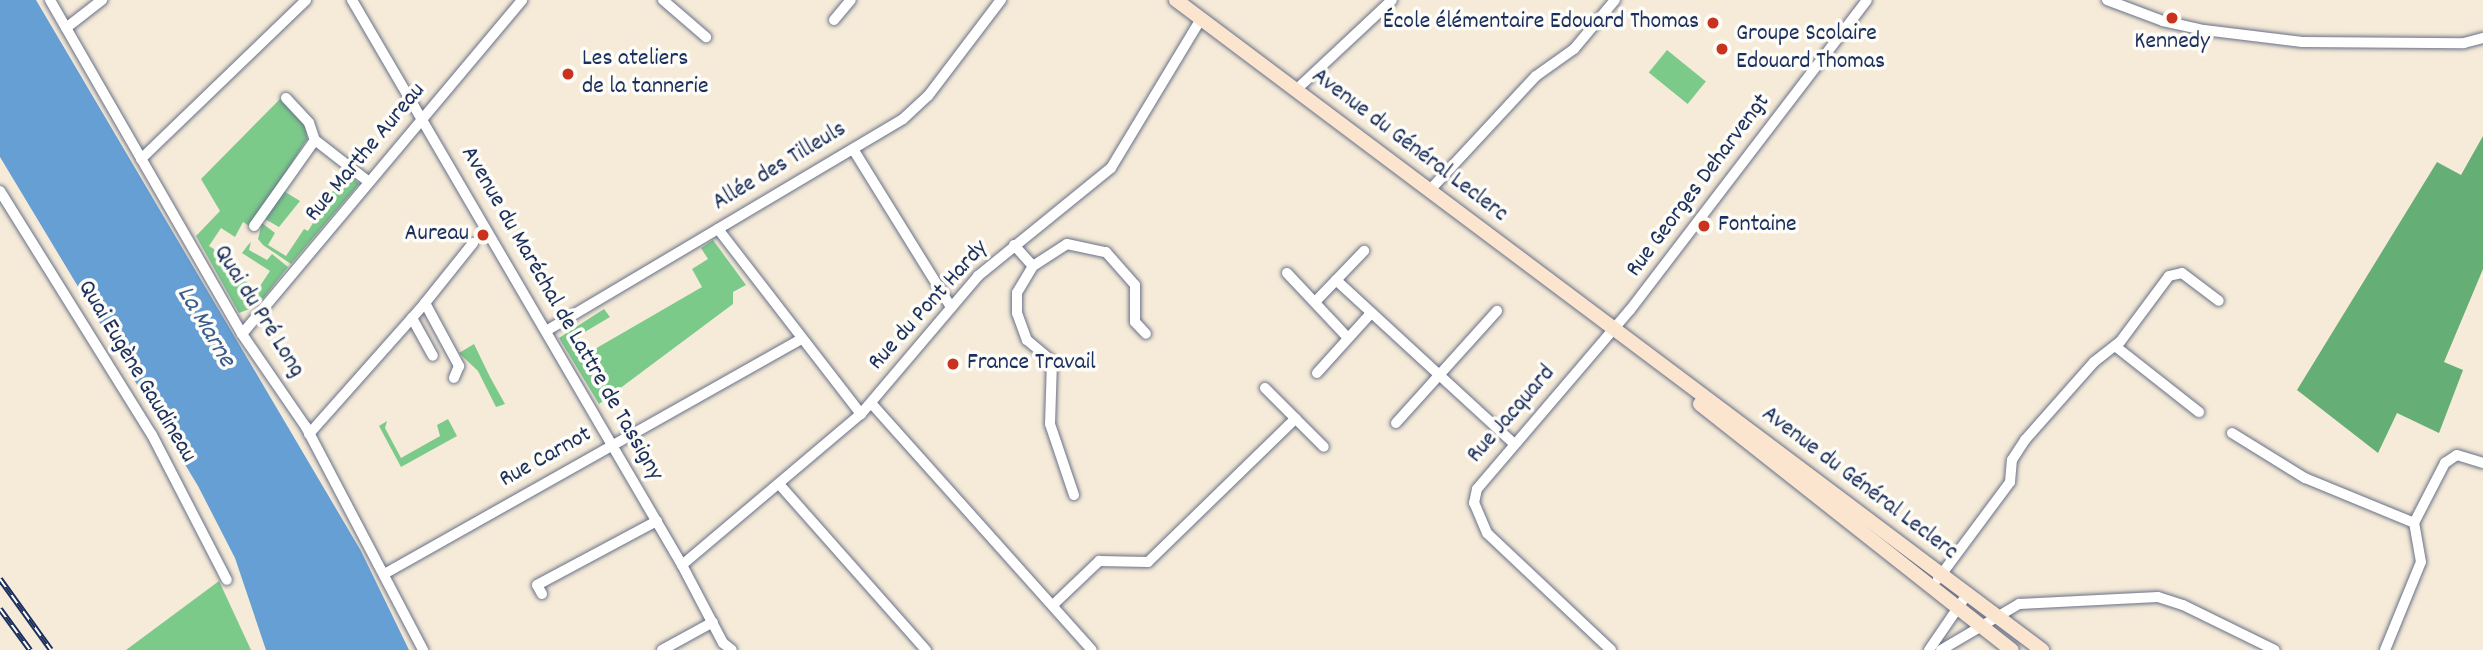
<!DOCTYPE html>
<meta charset="utf-8">
<style>
body{margin:0}
#map{position:relative;width:2483px;height:650px;overflow:hidden;background:#f6ebd8;font-family:Dekko,sans-serif}
div>[style]{position:absolute}
.green>*{inset:0;background:#7cca8a;transform-origin:0 0}
.forest>*{inset:0;background:#65ae76}
.water>*{inset:0;background:#669fd4}
.roads{filter:drop-shadow(0 0 2px #687189) drop-shadow(0 0 2px #687189)}
.street>*{height:10px;margin:-5px;padding:0 5px;transform-origin:5px;border-radius:5px;background:#fff}
.secondary>*{height:14px;margin:-7px;padding:0 7px;transform-origin:7px;border-radius:7px;background:#fce5cf}
.rail>*{height:6px;margin-top:-3px;transform-origin:0;background:repeating-linear-gradient(90deg,#fdfcf7 0 10px,#1b2f5e 0 20px);box-sizing:border-box;border-block:2px solid #1b2f5e}
.dots>*{width:19px;height:19px;translate:-50% -50%;box-sizing:border-box;border:4px solid #fdfcf7;border-radius:50%}
span{translate:-50% -50%;white-space:nowrap;text-align:center;line-height:1.15;-webkit-text-stroke:7px #fdfcf7;paint-order:stroke}
.poi-label{font-size:24px;color:#1b2f5e}
.right{translate:-100% -50%;text-align:right}
.left{translate:0 -50%;text-align:left}
.street-label{font-size:24px;color:#1b2f5e}
.water-label{font-size:26px;color:#395c8d;font-style:italic}
</style>
<div id="map">
<div class="green">
<div style="left:1667px;top:50px;width:50px;height:29px;rotate:39deg"></div>
<div style="clip-path:polygon(280px 99px,306px 124px,307px 139px,251px 227px,243px 222px,235px 237px,221px 228px,209px 246px,236px 263px,230px 272px,258px 289px,270px 271px,242px 253px,248px 245px,251px 242px,249px 250px,267px 260px,272px 254px,288px 267px,257px 306px,239px 313px,196px 236px,220px 211px,201px 179px)"></div>
<div style="clip-path:polygon(346px 170px,359px 184px,291px 264px,263px 245px,258px 239px,262px 223px,275px 233px,268px 245px,286px 256px,304px 229px,308px 231px)"></div>
<div style="clip-path:polygon(282px 190px,300px 201px,279px 227px,265px 219px)"></div>
<div style="clip-path:polygon(713px 240px,746px 285px,733px 292px,733px 304px,599px 404px,559px 338px,604px 309px,610px 317px,578px 336px,588px 353px,702px 287px,692px 269px,708px 259px,701px 248px)"></div>
<div style="clip-path:polygon(474px 344px,490px 377px,505px 404px,496px 407px,478px 371px,459px 353px)"></div>
<div style="clip-path:polygon(448px 419px,457px 436px,401px 467px,379px 426px,387px 421px,385px 428px,401px 458px,440px 436px,437px 425px)"></div>
<div style="clip-path:polygon(219px 581px,251px 650px,126px 650px)"></div>
</div>
<div class="forest">
<div style="clip-path:polygon(2483px 136px,2483px 269px,2444px 362px,2463px 370px,2439px 433px,2397px 413px,2378px 453px,2297px 390px,2437px 162px,2461px 175px)"></div>
</div>
<div class="water">
<div style="clip-path:polygon(0 0,36px 0,361px 551px,409px 650px,266px 650px,235px 558px,198px 486px,0 157px)"></div>
</div>
<div class="roads">
<div class="street">
<div style="left:50px;top:0;width:385px;rotate:60.1deg"></div>
<div style="left:242px;top:334px;width:113px;rotate:55.5deg"></div>
<div style="left:306px;top:427px;width:252px;rotate:62.3deg"></div>
<div style="left:352px;top:0;width:654px;rotate:59.71deg"></div>
<div style="left:682px;top:565px;width:88px;rotate:62.3deg"></div>
<div style="left:723px;top:643px;width:11px;rotate:38deg"></div>
<div style="left:663px;top:0;width:57px;rotate:40.7deg"></div>
<div style="left:2107px;top:0;width:60px;rotate:20.6deg"></div>
<div style="left:2163px;top:21px;width:42px;rotate:12.4deg"></div>
<div style="left:2204px;top:30px;width:99px;rotate:7deg"></div>
<div style="left:2302px;top:42px;width:162px;rotate:0.4deg"></div>
<div style="left:2464px;top:43px;width:20px;rotate:-15deg"></div>
<div style="left:834px;top:20px;width:26px;rotate:-50deg"></div>
<div style="left:66px;top:28px;width:46px;rotate:-37.9deg"></div>
<div style="left:1297px;top:89px;width:130px;rotate:-43.1deg"></div>
<div style="left:286px;top:98px;width:34px;rotate:47deg"></div>
<div style="left:309px;top:123px;width:18px;rotate:71deg"></div>
<div style="left:853px;top:149px;width:186px;rotate:58.2deg"></div>
<div style="left:141px;top:159px;width:229px;rotate:-43.9deg"></div>
<div style="left:0;top:191px;width:287px;rotate:58.1deg"></div>
<div style="left:152px;top:435px;width:163px;rotate:62.7deg"></div>
<div style="left:1429px;top:191px;width:157px;rotate:-47.1deg"></div>
<div style="left:1536px;top:76px;width:47px;rotate:-35.4deg"></div>
<div style="left:1574px;top:49px;width:64px;rotate:-50.1deg"></div>
<div style="left:254px;top:226px;width:105px;rotate:-54.7deg"></div>
<div style="left:315px;top:140px;width:68px;rotate:37.9deg"></div>
<div style="left:718px;top:229px;width:234px;rotate:52.3deg"></div>
<div style="left:1014px;top:245px;width:28px;rotate:48deg"></div>
<div style="left:1033px;top:266px;width:31px;rotate:121deg"></div>
<div style="left:1017px;top:293px;width:20px;rotate:90deg"></div>
<div style="left:1017px;top:313px;width:29px;rotate:70deg"></div>
<div style="left:1027px;top:340px;width:33px;rotate:40deg"></div>
<div style="left:1052px;top:361px;width:63px;rotate:91.8deg"></div>
<div style="left:1050px;top:424px;width:75px;rotate:71.3deg"></div>
<div style="left:1033px;top:266px;width:40px;rotate:-32.9deg"></div>
<div style="left:1067px;top:244px;width:40px;rotate:12deg"></div>
<div style="left:1106px;top:252px;width:44px;rotate:48.7deg"></div>
<div style="left:1135px;top:285px;width:37px;rotate:90deg"></div>
<div style="left:1135px;top:322px;width:16px;rotate:47deg"></div>
<div style="left:1287px;top:273px;width:89px;rotate:46.8deg"></div>
<div style="left:1336px;top:280px;width:241px;rotate:42.6deg"></div>
<div style="left:1315px;top:302px;width:71px;rotate:-46.1deg"></div>
<div style="left:425px;top:303px;width:77px;rotate:-51.3deg"></div>
<div style="left:412px;top:318px;width:20px;rotate:-49deg"></div>
<div style="left:425px;top:303px;width:72px;rotate:61.6deg"></div>
<div style="left:459px;top:366px;width:13px;rotate:113deg"></div>
<div style="left:546px;top:331px;width:415px;rotate:-30.7deg"></div>
<div style="left:903px;top:119px;width:34px;rotate:-43deg"></div>
<div style="left:928px;top:96px;width:121px;rotate:-52.8deg"></div>
<div style="left:242px;top:334px;width:436px;rotate:-50deg"></div>
<div style="left:2115px;top:346px;width:107px;rotate:38.2deg"></div>
<div style="left:1317px;top:373px;width:81px;rotate:-48deg"></div>
<div style="left:1265px;top:388px;width:83px;rotate:45deg"></div>
<div style="left:871px;top:403px;width:331px;rotate:48.2deg"></div>
<div style="left:1396px;top:423px;width:151px;rotate:-48deg"></div>
<div style="left:2232px;top:433px;width:86px;rotate:31.7deg"></div>
<div style="left:2305px;top:478px;width:118px;rotate:22.4deg"></div>
<div style="left:309px;top:434px;width:155px;rotate:-48.4deg"></div>
<div style="left:412px;top:318px;width:43px;rotate:61.1deg"></div>
<div style="left:779px;top:484px;width:222px;rotate:48.5deg"></div>
<div style="left:2414px;top:523px;width:68px;rotate:-62.7deg"></div>
<div style="left:2445px;top:463px;width:14px;rotate:-34deg"></div>
<div style="left:2457px;top:455px;width:27px;rotate:17deg"></div>
<div style="left:682px;top:565px;width:234px;rotate:-40.2deg"></div>
<div style="left:861px;top:414px;width:181px;rotate:-49.7deg"></div>
<div style="left:978px;top:276px;width:171px;rotate:-39.1deg"></div>
<div style="left:1111px;top:168px;width:174px;rotate:-58.9deg"></div>
<div style="left:386px;top:573px;width:476px;rotate:-29.4deg"></div>
<div style="left:1938px;top:579px;width:121px;rotate:-53.4deg"></div>
<div style="left:2010px;top:482px;width:22px;rotate:-85deg"></div>
<div style="left:2012px;top:460px;width:24px;rotate:-57deg"></div>
<div style="left:2025px;top:440px;width:104px;rotate:-48.5deg"></div>
<div style="left:2094px;top:362px;width:33px;rotate:-38deg"></div>
<div style="left:2120px;top:342px;width:82px;rotate:-53.4deg"></div>
<div style="left:2169px;top:276px;width:13px;rotate:-13deg"></div>
<div style="left:2182px;top:273px;width:46px;rotate:37.1deg"></div>
<div style="left:542px;top:594px;width:10px;rotate:-119deg"></div>
<div style="left:537px;top:585px;width:136px;rotate:-28.1deg"></div>
<div style="left:1053px;top:605px;width:64px;rotate:-43.7deg"></div>
<div style="left:1099px;top:561px;width:49px;rotate:1.2deg"></div>
<div style="left:1148px;top:562px;width:206px;rotate:-44.2deg"></div>
<div style="left:662px;top:650px;width:58px;rotate:-28.8deg"></div>
<div style="left:1611px;top:650px;width:170px;rotate:-136.7deg"></div>
<div style="left:1487px;top:533px;width:33px;rotate:-113deg"></div>
<div style="left:1474px;top:503px;width:14px;rotate:-78deg"></div>
<div style="left:1477px;top:489px;width:235px;rotate:-49.5deg"></div>
<div style="left:1630px;top:310px;width:390px;rotate:-52.6deg"></div>
<div style="left:1929px;top:650px;width:65px;rotate:-55.6deg"></div>
<div style="left:1941px;top:650px;width:91px;rotate:-30.5deg"></div>
<div style="left:2019px;top:604px;width:139px;rotate:-2.9deg"></div>
<div style="left:2158px;top:597px;width:26px;rotate:18deg"></div>
<div style="left:2183px;top:605px;width:102px;rotate:26.1deg"></div>
<div style="left:2385px;top:650px;width:95px;rotate:-67.8deg"></div>
<div style="left:2421px;top:562px;width:40px;rotate:-100deg"></div>
</div>
<div class="secondary">
<div style="left:1176px;top:0;width:1083px;rotate:36.89deg"></div>
<div style="left:1700px;top:404px;width:397px;rotate:38.3deg"></div>
</div>
</div>
<div class="rail">
<div style="left:0;top:579px;width:87px;rotate:54.3deg"></div>
<div style="left:0;top:609px;width:51px;rotate:53.8deg"></div>
</div>
<div class="dots">
<div style="left:2172px;top:18px;background:#c8321e"></div>
<div style="left:1713px;top:23px;background:#c8321e"></div>
<div style="left:1722px;top:49px;background:#c8321e"></div>
<div style="left:568px;top:74px;background:#c8321e"></div>
<div style="left:1704px;top:226px;background:#c8321e"></div>
<div style="left:483px;top:235px;background:#c8321e"></div>
<div style="left:953px;top:364px;background:#c8321e"></div>
</div>
<div class="poi-label">
<span class="right" style="left:1699px;top:23px">École élémentaire Edouard Thomas</span>
<span class="left" style="left:1736px;top:49px">Groupe Scolaire<br>Edouard Thomas</span>
<span style="left:2172px;top:43px">Kennedy</span>
<span class="left" style="left:582px;top:74px">Les ateliers<br>de la tannerie</span>
<span class="left" style="left:1718px;top:226px">Fontaine</span>
<span class="right" style="left:469px;top:235px">Aureau</span>
<span class="left" style="left:967px;top:364px">France Travail</span>
</div>
<div class="street-label">
<span style="left:1409px;top:146px;rotate:37deg">Avenue du Général Leclerc</span>
<span style="left:366px;top:153px;rotate:-50deg">Rue Marthe Aureau</span>
<span style="left:780px;top:167px;rotate:-31deg">Allée des Tilleuls</span>
<span style="left:1699px;top:186px;rotate:-53deg">Rue Georges Deharvengt</span>
<span style="left:929px;top:306px;rotate:-48deg">Rue du Pont Hardy</span>
<span style="left:258px;top:312px;rotate:58deg">Quai du Pré Long</span>
<span style="left:561px;top:314px;rotate:60deg">Avenue du Maréchal de Lattre de Tassigny</span>
<span style="left:136px;top:372px;rotate:59deg">Quai Eugène Gaudineau</span>
<span style="left:1512px;top:415px;rotate:-49deg">Rue Jacquard</span>
<span style="left:546px;top:458px;rotate:-29deg">Rue Carnot</span>
<span style="left:1859px;top:484px;rotate:37deg">Avenue du Général Leclerc</span>
</div>
<div class="water-label">
<span style="left:205px;top:327px;rotate:59deg">La Marne</span>
</div>
</div>
